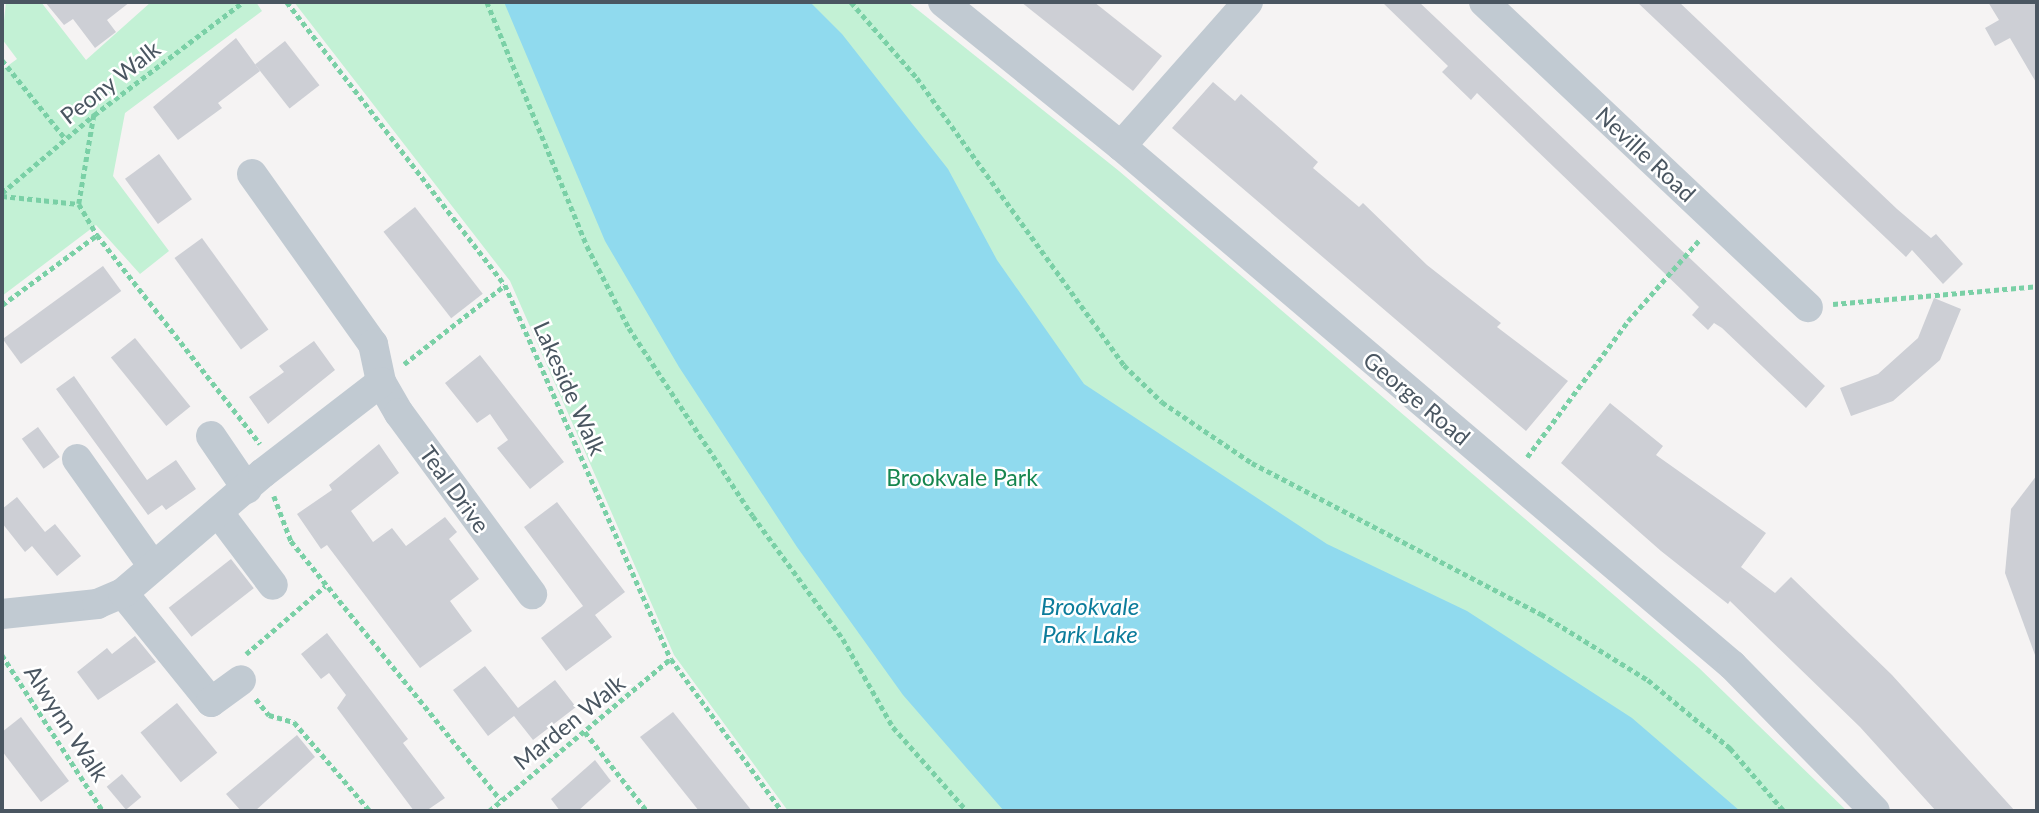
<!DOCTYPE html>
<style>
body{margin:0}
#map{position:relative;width:2039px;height:813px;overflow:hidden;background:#f5f3f3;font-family:Lato,sans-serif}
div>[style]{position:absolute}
.green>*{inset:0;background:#c3f1d5}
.water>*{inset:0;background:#90daee}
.building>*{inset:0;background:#cdcfd5;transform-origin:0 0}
.path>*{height:4.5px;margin-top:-2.25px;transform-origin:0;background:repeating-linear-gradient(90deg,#7ad0a6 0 5px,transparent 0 8.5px)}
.minor>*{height:30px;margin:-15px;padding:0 15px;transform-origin:15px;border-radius:15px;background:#c1cad2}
span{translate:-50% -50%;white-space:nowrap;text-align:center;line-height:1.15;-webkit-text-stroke:5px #fff;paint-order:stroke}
.street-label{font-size:23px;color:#4a5661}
.park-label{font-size:23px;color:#17864f}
.water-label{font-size:24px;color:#0c7c9b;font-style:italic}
.frame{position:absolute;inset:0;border:4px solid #4a5661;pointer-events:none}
</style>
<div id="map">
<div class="green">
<div style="clip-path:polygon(6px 2px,41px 2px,86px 60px,151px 2px,256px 2px,262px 11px,125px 113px,113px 176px,169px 251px,140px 274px,96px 225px,2px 296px,2px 70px,17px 59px,2px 39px)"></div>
<div style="clip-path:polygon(294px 2px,908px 2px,1119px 171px,1699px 668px,1847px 811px,788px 811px,674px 655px,510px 281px)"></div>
</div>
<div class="water">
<div style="clip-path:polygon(504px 2px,810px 2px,842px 34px,948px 169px,997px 260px,1084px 384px,1327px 544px,1467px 611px,1632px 718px,1740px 811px,1004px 811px,903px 695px,797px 547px,679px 367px,605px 241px)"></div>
</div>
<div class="building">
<div style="clip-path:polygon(45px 2px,130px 2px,107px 20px,116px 32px,95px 48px,73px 19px,64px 25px)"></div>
<div style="clip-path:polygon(1021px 2px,1094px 2px,1162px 56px,1133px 91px)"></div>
<div style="clip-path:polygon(1382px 2px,1419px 2px,1825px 386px,1806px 408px,1722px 328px,1714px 323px,1708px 330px,1692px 315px,1699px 307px,1685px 293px,1477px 93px,1471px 100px,1442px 72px,1448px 66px)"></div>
<div style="clip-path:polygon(1637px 2px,1679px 2px,1897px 209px,1931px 238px,1936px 234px,1963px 264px,1943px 284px,1912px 250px,1906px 257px)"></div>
<div style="clip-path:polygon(1988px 2px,2037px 2px,2037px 84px,2010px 38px,1995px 46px,1985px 28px,1999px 20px)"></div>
<div style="clip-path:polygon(236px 38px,260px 71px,218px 103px,222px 108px,178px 140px,153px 107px)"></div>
<div style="left:285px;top:41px;width:56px;height:38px;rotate:52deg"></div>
<div style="clip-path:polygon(1213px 82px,1235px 101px,1241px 94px,1318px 162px,1313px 168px,1359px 207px,1363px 203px,1427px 265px,1501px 323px,1497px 327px,1568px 381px,1526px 431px,1172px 128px)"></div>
<div style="left:159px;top:154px;width:56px;height:42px;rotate:54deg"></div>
<div style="left:415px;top:207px;width:110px;height:40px;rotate:52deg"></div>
<div style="left:202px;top:238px;width:113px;height:34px;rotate:54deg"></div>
<div style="left:103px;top:266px;width:31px;height:124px;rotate:54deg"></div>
<div style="clip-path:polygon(1934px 298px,1961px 309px,1940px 360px,1893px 401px,1851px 416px,1840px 388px,1878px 374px,1918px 338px)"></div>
<div style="left:135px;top:338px;width:88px;height:31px;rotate:51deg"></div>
<div style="clip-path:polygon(314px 341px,335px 370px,268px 424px,249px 397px,284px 372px,279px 366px)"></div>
<div style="clip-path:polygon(480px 355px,564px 462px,530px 489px,497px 448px,508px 440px,490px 414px,477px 423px,445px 383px)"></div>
<div style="clip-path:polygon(74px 376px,147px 480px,176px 460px,196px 489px,166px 510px,162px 505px,148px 515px,56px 389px)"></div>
<div style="clip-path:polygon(1610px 403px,1663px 446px,1656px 455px,1766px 533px,1741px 567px,1775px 593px,1791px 577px,1892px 675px,2015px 811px,1936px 811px,1860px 727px,1730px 601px,1728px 604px,1661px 551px,1561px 463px)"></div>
<div style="left:38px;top:427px;width:37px;height:20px;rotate:54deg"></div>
<div style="clip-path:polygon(379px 444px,399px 473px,351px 511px,373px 542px,392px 528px,406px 546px,445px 517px,457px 532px,449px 539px,479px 579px,450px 601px,472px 631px,420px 668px,327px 545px,321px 549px,297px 514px,332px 490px,329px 485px)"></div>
<div style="clip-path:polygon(2037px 475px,2037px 655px,2035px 655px,2005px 573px,2011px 509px)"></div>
<div style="clip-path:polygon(17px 497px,45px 532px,55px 524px,81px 556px,57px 576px,32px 546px,25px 552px,2px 523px,2px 509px)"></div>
<div style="clip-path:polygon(557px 502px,625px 592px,595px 615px,612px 637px,566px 671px,541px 638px,583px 606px,524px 527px)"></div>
<div style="left:231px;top:559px;width:37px;height:79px;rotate:52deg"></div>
<div style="clip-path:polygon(327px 633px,408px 739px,403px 743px,445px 798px,426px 811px,414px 811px,337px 708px,346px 695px,329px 673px,321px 679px,301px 654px)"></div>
<div style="clip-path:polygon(135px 636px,156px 662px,98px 700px,77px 672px,107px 648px,112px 654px)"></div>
<div style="clip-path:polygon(485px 666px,518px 708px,555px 680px,576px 707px,533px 740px,514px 716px,488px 736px,453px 690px)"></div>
<div style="left:177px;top:703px;width:64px;height:47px;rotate:51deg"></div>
<div style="clip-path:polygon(673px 712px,752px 811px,699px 811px,640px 737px)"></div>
<div style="clip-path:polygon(21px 717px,69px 781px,41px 802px,2px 751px,2px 732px)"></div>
<div style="clip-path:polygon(297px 735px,315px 757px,255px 811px,241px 811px,226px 794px)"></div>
<div style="clip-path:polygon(595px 760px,611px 781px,578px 811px,560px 811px,551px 799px)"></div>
<div style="left:122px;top:774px;width:30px;height:20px;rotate:50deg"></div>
</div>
<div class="path">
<div style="left:287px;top:2px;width:357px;rotate:52.4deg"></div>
<div style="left:505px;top:285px;width:409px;rotate:66.1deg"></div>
<div style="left:671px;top:659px;width:188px;rotate:53.9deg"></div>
<div style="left:487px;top:2px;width:264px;rotate:67.7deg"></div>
<div style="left:587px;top:246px;width:92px;rotate:62.9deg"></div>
<div style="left:629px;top:328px;width:225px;rotate:56.6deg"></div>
<div style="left:753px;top:516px;width:152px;rotate:53.8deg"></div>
<div style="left:843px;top:639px;width:101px;rotate:60.4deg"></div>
<div style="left:893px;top:727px;width:112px;rotate:48.6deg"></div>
<div style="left:851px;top:2px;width:101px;rotate:49deg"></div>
<div style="left:917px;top:78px;width:354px;rotate:54.2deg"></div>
<div style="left:1124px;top:365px;width:53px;rotate:44.2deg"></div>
<div style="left:1162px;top:402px;width:109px;rotate:34.1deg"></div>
<div style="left:1252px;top:463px;width:326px;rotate:27.6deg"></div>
<div style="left:1541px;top:614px;width:126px;rotate:31.7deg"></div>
<div style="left:1648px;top:680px;width:107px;rotate:39.7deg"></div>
<div style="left:1730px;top:748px;width:83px;rotate:49.4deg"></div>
<div style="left:2px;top:60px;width:100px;rotate:51.1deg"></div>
<div style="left:94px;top:115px;width:90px;rotate:99.6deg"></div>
<div style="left:79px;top:204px;width:36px;rotate:60deg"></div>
<div style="left:97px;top:235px;width:265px;rotate:52deg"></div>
<div style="left:2px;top:193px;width:121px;rotate:-40.3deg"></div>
<div style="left:94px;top:115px;width:187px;rotate:-37.2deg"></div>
<div style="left:2px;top:196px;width:77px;rotate:5.9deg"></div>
<div style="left:1833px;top:304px;width:205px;rotate:-5deg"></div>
<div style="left:2px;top:305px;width:118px;rotate:-36.4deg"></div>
<div style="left:404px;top:364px;width:128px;rotate:-38deg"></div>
<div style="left:1527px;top:457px;width:169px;rotate:-53.4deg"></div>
<div style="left:1628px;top:321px;width:109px;rotate:-48.7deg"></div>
<div style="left:274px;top:496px;width:48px;rotate:69.3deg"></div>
<div style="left:291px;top:541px;width:333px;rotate:51deg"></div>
<div style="left:246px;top:654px;width:104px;rotate:-40.7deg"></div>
<div style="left:2px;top:655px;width:186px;rotate:57.1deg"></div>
<div style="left:256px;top:699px;width:21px;rotate:51deg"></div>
<div style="left:269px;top:715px;width:26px;rotate:16deg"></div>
<div style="left:294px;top:722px;width:117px;rotate:49.5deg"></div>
<div style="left:585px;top:732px;width:100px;rotate:51.9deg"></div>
<div style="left:489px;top:811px;width:236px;rotate:-40deg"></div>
</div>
<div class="minor">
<div style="left:943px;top:2px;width:229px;rotate:39deg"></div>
<div style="left:1121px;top:146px;width:802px;rotate:40.35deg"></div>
<div style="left:1732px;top:665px;width:204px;rotate:45.6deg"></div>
<div style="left:1484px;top:2px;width:445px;rotate:43.3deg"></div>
<div style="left:1121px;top:146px;width:192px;rotate:-48.6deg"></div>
<div style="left:252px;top:174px;width:209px;rotate:54.6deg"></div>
<div style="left:373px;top:344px;width:39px;rotate:78deg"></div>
<div style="left:381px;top:382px;width:36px;rotate:60deg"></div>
<div style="left:399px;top:413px;width:225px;rotate:53.7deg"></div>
<div style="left:211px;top:436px;width:64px;rotate:55.8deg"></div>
<div style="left:77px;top:459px;width:130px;rotate:54.7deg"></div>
<div style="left:218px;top:512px;width:91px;rotate:53deg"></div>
<div style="left:123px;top:593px;width:140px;rotate:51.1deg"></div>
<div style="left:211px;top:702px;width:37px;rotate:-36deg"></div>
<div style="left:2px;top:614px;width:96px;rotate:-6deg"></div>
<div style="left:97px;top:604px;width:28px;rotate:-23deg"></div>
<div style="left:123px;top:593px;width:184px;rotate:-40.6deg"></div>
<div style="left:263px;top:473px;width:149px;rotate:-37.6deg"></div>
</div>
<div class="street-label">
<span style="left:110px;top:82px;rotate:-38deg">Peony Walk</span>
<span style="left:1646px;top:154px;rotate:43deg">Neville Road</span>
<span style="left:570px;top:388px;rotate:66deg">Lakeside Walk</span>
<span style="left:1417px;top:398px;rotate:40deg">George Road</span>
<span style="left:455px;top:489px;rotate:54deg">Teal Drive</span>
<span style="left:569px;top:722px;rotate:-39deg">Marden Walk</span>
<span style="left:67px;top:723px;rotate:57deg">Alwynn Walk</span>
</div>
<div class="park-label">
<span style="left:962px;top:477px">Brookvale Park</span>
</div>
<div class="water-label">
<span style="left:1090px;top:620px">Brookvale<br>Park Lake</span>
</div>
<div class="frame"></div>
</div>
